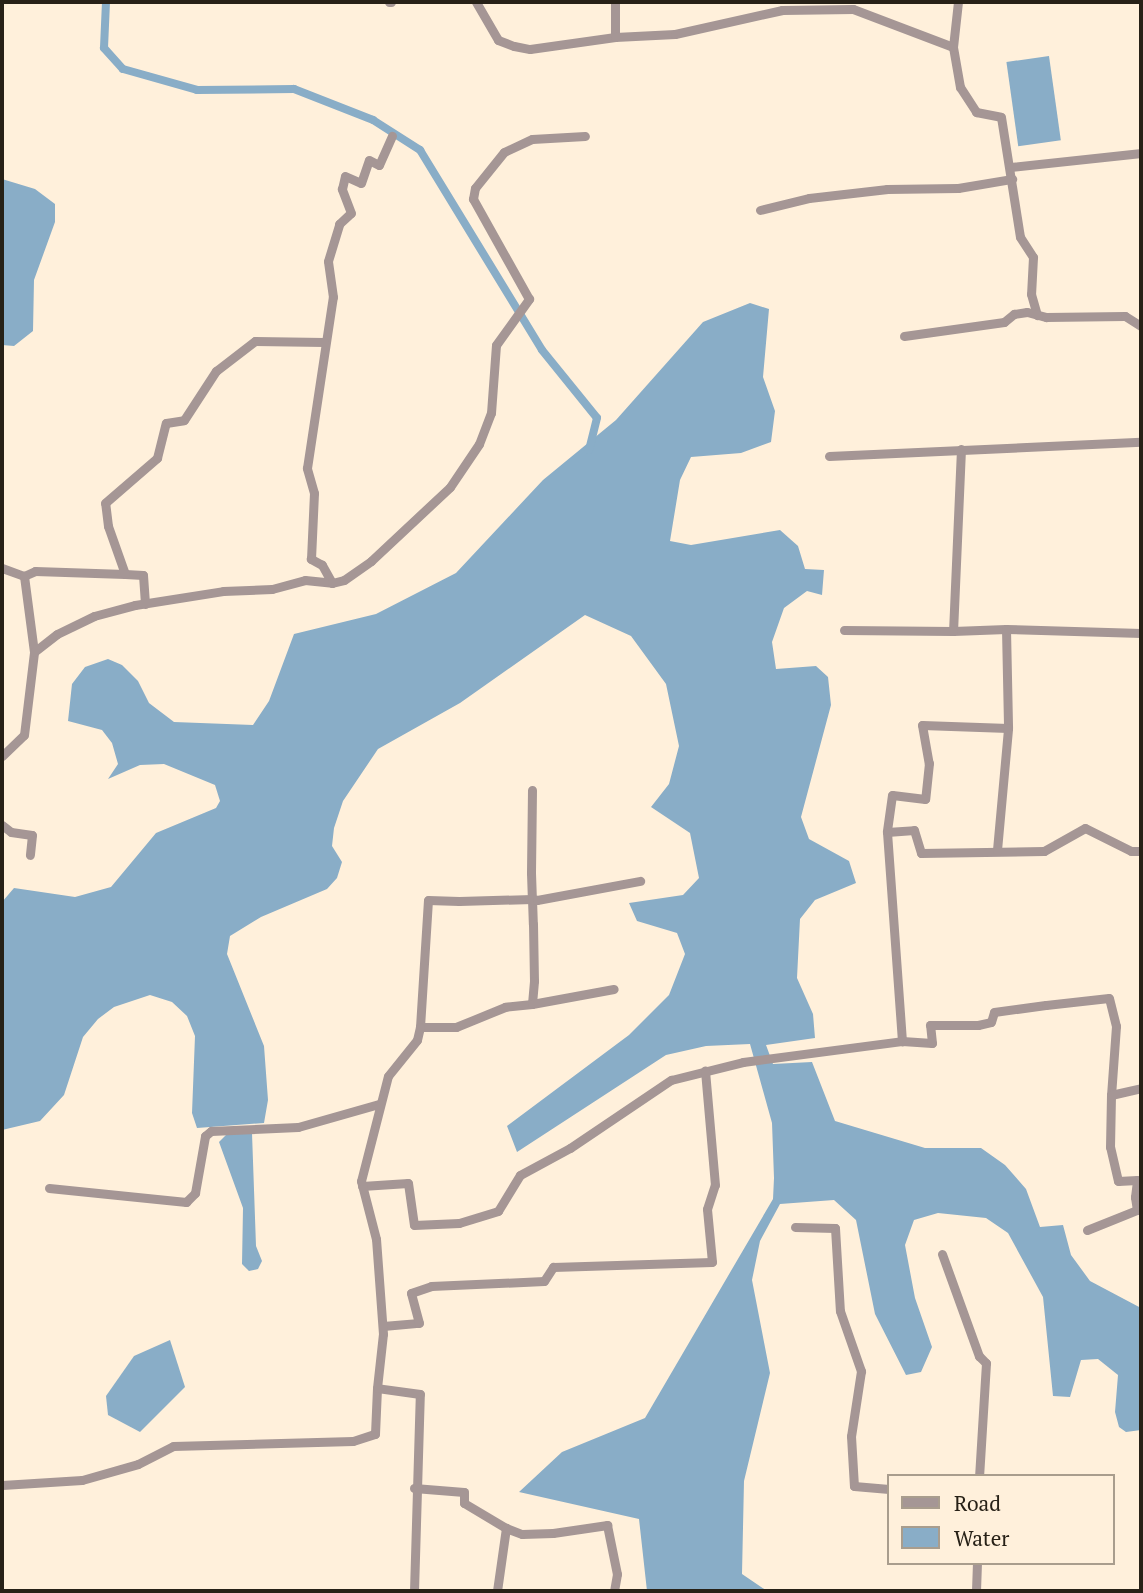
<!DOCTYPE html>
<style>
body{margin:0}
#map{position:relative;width:1143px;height:1593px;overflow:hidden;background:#fff0db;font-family:"PT Serif",serif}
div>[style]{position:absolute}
.water>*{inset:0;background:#89adc7;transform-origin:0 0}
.canal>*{height:8px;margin:-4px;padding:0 4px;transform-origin:4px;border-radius:4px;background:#89adc7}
.minor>*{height:9px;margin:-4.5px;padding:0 4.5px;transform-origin:4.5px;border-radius:4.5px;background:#a59695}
span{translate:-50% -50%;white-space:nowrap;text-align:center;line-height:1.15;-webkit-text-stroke:7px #fff0db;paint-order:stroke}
.frame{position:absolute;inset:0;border:4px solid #272117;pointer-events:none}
.legend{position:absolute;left:887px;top:1474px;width:228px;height:91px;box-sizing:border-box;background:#fff0db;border:2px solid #a99d8d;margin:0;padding:9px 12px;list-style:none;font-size:21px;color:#272117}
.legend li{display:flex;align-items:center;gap:14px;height:35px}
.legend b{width:35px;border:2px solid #a99d8d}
</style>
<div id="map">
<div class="water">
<div style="left:1049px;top:56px;width:85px;height:43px;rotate:82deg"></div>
<div style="clip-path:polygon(2px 179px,35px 189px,55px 204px,55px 222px,34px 280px,33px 331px,14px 346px,2px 345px)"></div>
<div style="clip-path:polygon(750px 303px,769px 309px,763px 377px,775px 411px,771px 442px,741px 453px,691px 457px,680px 480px,670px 541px,691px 545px,780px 530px,798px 546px,805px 569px,824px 570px,822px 595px,807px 591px,784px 608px,772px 642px,776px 669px,816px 666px,828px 677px,831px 705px,801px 817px,809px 839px,849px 861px,856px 883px,815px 900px,800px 919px,797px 978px,813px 1014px,815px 1038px,766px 1045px,773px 1064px,812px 1062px,835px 1121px,925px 1148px,981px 1148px,1005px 1165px,1026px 1189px,1040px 1227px,1063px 1225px,1071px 1255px,1090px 1281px,1141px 1308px,1141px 1430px,1126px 1432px,1119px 1427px,1115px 1412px,1118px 1375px,1098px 1359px,1081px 1360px,1070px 1397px,1053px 1396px,1043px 1297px,1008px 1233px,986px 1218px,938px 1213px,914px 1220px,905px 1245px,915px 1298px,932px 1347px,921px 1372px,906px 1375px,875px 1314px,856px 1220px,834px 1200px,780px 1204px,760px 1241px,752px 1280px,770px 1373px,744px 1481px,742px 1574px,767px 1591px,647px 1591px,639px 1519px,519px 1492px,562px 1452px,645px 1418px,773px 1199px,774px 1178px,772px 1123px,750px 1044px,706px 1046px,666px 1055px,517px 1152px,507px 1126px,629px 1035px,669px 995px,685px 954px,677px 933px,637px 921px,629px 903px,683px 895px,699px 878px,690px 833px,651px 807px,669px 784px,679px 746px,666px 684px,631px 636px,585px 615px,460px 703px,378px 749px,343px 801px,334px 828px,332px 846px,342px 862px,337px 878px,327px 889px,261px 917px,230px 936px,227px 954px,264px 1046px,268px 1100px,264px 1123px,197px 1128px,192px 1113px,195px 1036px,187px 1016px,172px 1002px,150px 995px,114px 1007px,98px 1019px,83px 1037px,64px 1095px,40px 1121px,2px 1130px,2px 902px,14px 888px,75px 897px,111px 887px,156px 833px,216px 808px,220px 801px,215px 785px,164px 764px,140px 765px,108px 779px,118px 764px,112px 743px,102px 730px,68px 721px,72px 684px,85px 667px,108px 659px,122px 665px,138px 681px,149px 703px,174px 722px,253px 725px,269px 701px,294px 634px,376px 614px,456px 573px,543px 480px,616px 420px,703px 322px)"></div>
<div style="clip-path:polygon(252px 1133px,256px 1246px,262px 1261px,258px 1269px,249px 1271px,242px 1264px,243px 1208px,219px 1142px,227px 1134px)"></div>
<div style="clip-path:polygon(170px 1340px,185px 1387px,140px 1432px,108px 1415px,106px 1396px,134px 1356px)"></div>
</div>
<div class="canal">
<div style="left:106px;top:2px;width:46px;rotate:92.5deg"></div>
<div style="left:104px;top:48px;width:28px;rotate:48deg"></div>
<div style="left:123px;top:69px;width:77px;rotate:15.8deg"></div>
<div style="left:197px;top:90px;width:97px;rotate:-0.6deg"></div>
<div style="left:294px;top:89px;width:85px;rotate:21.4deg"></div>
<div style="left:373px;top:120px;width:56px;rotate:32.6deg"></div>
<div style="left:420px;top:150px;width:234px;rotate:58.6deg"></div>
<div style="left:542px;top:350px;width:87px;rotate:51deg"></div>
<div style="left:597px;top:418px;width:33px;rotate:104deg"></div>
</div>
<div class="minor">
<div style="left:389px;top:2px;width:2px"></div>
<div style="left:476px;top:2px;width:44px;rotate:59.9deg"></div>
<div style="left:498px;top:40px;width:17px;rotate:21deg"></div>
<div style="left:514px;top:46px;width:16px;rotate:11deg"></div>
<div style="left:530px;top:49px;width:86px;rotate:-8deg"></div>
<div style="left:615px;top:2px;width:35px;rotate:90deg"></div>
<div style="left:615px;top:37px;width:60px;rotate:-2.9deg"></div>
<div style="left:675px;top:34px;width:110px;rotate:-12.6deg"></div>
<div style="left:782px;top:10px;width:71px;rotate:-0.8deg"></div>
<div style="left:853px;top:9px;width:107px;rotate:20.8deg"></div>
<div style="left:953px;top:47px;width:41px;rotate:80.1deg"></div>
<div style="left:960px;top:87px;width:30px;rotate:57deg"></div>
<div style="left:976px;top:112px;width:25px;rotate:11deg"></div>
<div style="left:1001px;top:117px;width:121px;rotate:81deg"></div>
<div style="left:1020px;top:237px;width:24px;rotate:57deg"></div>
<div style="left:1033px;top:257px;width:37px;rotate:93deg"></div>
<div style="left:1031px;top:294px;width:22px;rotate:74deg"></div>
<div style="left:953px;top:47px;width:45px;rotate:-83.7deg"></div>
<div style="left:1011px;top:167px;width:131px;rotate:-6.1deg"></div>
<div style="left:760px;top:210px;width:50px;rotate:-13.8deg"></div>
<div style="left:809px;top:198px;width:79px;rotate:-6.6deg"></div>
<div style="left:887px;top:189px;width:71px;rotate:-0.8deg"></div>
<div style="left:958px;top:188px;width:55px;rotate:-9.5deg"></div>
<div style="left:904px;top:336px;width:101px;rotate:-8deg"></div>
<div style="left:1004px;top:322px;width:13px;rotate:-39deg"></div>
<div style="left:1014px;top:314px;width:13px;rotate:-9deg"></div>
<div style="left:1027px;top:312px;width:20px;rotate:15deg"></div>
<div style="left:1046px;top:317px;width:79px;rotate:-0.7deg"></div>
<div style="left:1125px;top:316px;width:19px;rotate:32deg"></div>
<div style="left:961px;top:449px;width:182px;rotate:92.5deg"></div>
<div style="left:953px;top:631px;width:53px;rotate:-2.2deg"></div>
<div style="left:829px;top:456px;width:312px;rotate:-2.6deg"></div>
<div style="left:2px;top:568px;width:23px;rotate:20deg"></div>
<div style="left:125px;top:574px;width:18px;rotate:3deg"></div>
<div style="left:143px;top:575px;width:29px;rotate:86deg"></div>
<div style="left:332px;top:583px;width:21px;rotate:-119deg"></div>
<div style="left:322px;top:565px;width:13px;rotate:-151deg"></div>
<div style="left:311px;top:559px;width:66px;rotate:-87.4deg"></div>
<div style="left:314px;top:493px;width:26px;rotate:-106deg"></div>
<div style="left:307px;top:468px;width:173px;rotate:-81.4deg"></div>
<div style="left:333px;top:297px;width:36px;rotate:-98deg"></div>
<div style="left:328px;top:261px;width:39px;rotate:-73deg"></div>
<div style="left:339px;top:224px;width:16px;rotate:-43deg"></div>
<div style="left:351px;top:213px;width:26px;rotate:-111deg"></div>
<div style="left:342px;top:189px;width:13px;rotate:-77deg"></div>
<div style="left:345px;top:176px;width:17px;rotate:24deg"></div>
<div style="left:361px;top:183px;width:24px;rotate:-71deg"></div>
<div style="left:369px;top:160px;width:11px;rotate:27deg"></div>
<div style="left:379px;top:165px;width:32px;rotate:-66deg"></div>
<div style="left:844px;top:630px;width:109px;rotate:0.5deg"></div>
<div style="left:1141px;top:633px;width:135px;rotate:-178.3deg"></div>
<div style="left:1006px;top:629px;width:99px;rotate:88.8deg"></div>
<div style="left:1008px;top:728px;width:86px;rotate:-178deg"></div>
<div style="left:922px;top:725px;width:39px;rotate:80deg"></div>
<div style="left:929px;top:763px;width:36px;rotate:96deg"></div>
<div style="left:925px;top:799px;width:33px;rotate:-173deg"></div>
<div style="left:892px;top:795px;width:37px;rotate:98deg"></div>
<div style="left:887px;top:832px;width:27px;rotate:-4deg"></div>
<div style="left:914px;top:830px;width:24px;rotate:73deg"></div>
<div style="left:921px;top:853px;width:123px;rotate:-0.9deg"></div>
<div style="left:1044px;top:851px;width:47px;rotate:-29.3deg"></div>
<div style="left:1085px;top:828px;width:51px;rotate:26.6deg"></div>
<div style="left:1131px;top:851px;width:10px"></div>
<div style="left:34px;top:652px;width:77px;rotate:-97.5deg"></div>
<div style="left:24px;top:576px;width:12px;rotate:-24deg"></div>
<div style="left:35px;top:571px;width:90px;rotate:1.9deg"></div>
<div style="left:125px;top:574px;width:51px;rotate:-109.5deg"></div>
<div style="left:108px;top:526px;width:23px;rotate:-97deg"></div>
<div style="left:105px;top:503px;width:69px;rotate:-40.9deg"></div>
<div style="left:157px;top:458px;width:36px;rotate:-76deg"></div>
<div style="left:166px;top:423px;width:18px;rotate:-9deg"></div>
<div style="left:184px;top:420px;width:59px;rotate:-56.9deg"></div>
<div style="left:216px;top:371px;width:49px;rotate:-37.6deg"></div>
<div style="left:255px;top:341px;width:69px;rotate:0.8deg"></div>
<div style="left:2px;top:756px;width:30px;rotate:-44deg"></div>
<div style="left:24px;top:735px;width:84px;rotate:-83.1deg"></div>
<div style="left:34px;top:652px;width:29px;rotate:-38deg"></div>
<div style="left:57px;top:634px;width:41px;rotate:-25.9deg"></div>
<div style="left:94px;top:616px;width:42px;rotate:-15deg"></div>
<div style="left:135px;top:605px;width:89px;rotate:-9deg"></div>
<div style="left:223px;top:591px;width:49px;rotate:-2.3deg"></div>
<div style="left:272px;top:589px;width:34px;rotate:-15deg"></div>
<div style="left:305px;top:580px;width:27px;rotate:6deg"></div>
<div style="left:332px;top:583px;width:12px;rotate:-14deg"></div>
<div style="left:344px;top:580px;width:33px;rotate:-35deg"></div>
<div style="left:371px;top:561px;width:108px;rotate:-43.1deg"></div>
<div style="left:450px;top:487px;width:52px;rotate:-56deg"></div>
<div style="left:479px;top:444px;width:33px;rotate:-69deg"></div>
<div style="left:491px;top:413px;width:68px;rotate:-85.8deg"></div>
<div style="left:496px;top:345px;width:57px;rotate:-54.3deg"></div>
<div style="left:529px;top:299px;width:115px;rotate:-119.2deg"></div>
<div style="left:473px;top:199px;width:11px;rotate:-80deg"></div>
<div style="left:475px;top:188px;width:46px;rotate:-51.1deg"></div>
<div style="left:504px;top:152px;width:31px;rotate:-25deg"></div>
<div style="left:532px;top:139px;width:53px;rotate:-3.2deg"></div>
<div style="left:532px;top:790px;width:83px;rotate:90.7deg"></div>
<div style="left:531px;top:873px;width:26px;rotate:88deg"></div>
<div style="left:532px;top:899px;width:25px;rotate:88deg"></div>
<div style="left:533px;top:924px;width:57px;rotate:89deg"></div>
<div style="left:534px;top:981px;width:23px;rotate:95deg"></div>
<div style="left:532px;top:1004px;width:27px;rotate:174deg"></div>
<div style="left:505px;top:1007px;width:53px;rotate:157.8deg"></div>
<div style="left:456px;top:1027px;width:36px;rotate:180deg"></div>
<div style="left:420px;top:1027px;width:127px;rotate:-86.4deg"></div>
<div style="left:428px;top:900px;width:31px;rotate:2deg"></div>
<div style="left:459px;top:901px;width:73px;rotate:-1.6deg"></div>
<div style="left:532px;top:899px;width:5px;rotate:11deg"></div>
<div style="left:537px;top:900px;width:105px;rotate:-10.5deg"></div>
<div style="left:2px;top:825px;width:11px;rotate:38deg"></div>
<div style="left:11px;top:832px;width:21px;rotate:8deg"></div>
<div style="left:32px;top:835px;width:20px;rotate:96deg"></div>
<div style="left:887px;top:832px;width:210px;rotate:85.9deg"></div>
<div style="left:997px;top:850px;width:122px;rotate:-84.8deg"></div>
<div style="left:532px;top:1004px;width:83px;rotate:-10.4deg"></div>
<div style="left:362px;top:1186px;width:46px;rotate:-3.7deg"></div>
<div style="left:408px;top:1183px;width:42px;rotate:81.9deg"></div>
<div style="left:414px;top:1225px;width:45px;rotate:-2.5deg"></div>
<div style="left:459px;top:1223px;width:41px;rotate:-17.1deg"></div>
<div style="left:498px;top:1211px;width:42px;rotate:-58.6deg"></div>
<div style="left:520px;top:1175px;width:57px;rotate:-28.4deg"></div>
<div style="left:570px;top:1148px;width:122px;rotate:-34deg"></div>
<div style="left:671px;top:1080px;width:74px;rotate:-14deg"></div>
<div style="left:743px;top:1062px;width:160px;rotate:-7.5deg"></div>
<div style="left:902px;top:1041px;width:30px;rotate:4deg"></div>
<div style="left:932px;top:1043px;width:18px;rotate:-96deg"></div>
<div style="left:930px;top:1025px;width:48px"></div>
<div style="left:978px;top:1025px;width:13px;rotate:-13deg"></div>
<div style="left:991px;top:1022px;width:10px;rotate:-73deg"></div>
<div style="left:994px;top:1012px;width:52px;rotate:-7.7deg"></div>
<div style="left:1046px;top:1005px;width:63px;rotate:-6.3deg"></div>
<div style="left:1109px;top:998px;width:29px;rotate:76deg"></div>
<div style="left:1116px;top:1026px;width:69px;rotate:94.1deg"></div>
<div style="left:49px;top:1188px;width:138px;rotate:5.8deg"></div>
<div style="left:186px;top:1202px;width:13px;rotate:-45deg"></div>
<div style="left:195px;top:1193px;width:58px;rotate:-80deg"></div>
<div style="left:205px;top:1136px;width:8px;rotate:-40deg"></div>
<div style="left:211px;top:1131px;width:87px;rotate:-2.6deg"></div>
<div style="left:298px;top:1127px;width:84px;rotate:-15.9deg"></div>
<div style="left:1135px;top:1197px;width:17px;rotate:-83deg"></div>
<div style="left:1137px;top:1180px;width:19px;rotate:177deg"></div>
<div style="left:1118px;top:1181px;width:35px;rotate:-103deg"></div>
<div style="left:1110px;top:1147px;width:52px;rotate:-88.9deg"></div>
<div style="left:1111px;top:1095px;width:31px;rotate:-13deg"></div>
<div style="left:795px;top:1227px;width:40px;rotate:1.4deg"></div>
<div style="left:835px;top:1228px;width:83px;rotate:86.6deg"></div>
<div style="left:840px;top:1311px;width:64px;rotate:70.7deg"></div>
<div style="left:861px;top:1371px;width:66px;rotate:98.7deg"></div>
<div style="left:851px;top:1436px;width:50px;rotate:86.6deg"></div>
<div style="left:854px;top:1486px;width:35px;rotate:5deg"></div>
<div style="left:1087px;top:1230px;width:54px;rotate:-21.8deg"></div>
<div style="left:1137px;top:1210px;width:13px;rotate:-99deg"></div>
<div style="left:1135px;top:1197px;width:5px;rotate:-22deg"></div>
<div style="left:942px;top:1254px;width:109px;rotate:70.1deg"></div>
<div style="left:979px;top:1356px;width:10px;rotate:45deg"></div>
<div style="left:986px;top:1363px;width:113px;rotate:93.5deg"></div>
<div style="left:383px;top:1326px;width:36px;rotate:-5deg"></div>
<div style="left:419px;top:1323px;width:31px;rotate:-105deg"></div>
<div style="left:411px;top:1293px;width:21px;rotate:-19deg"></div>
<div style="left:431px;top:1286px;width:113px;rotate:-2.5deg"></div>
<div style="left:544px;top:1281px;width:17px;rotate:-57deg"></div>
<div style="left:553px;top:1267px;width:159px;rotate:-1.8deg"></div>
<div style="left:712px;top:1262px;width:53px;rotate:-95.4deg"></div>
<div style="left:707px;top:1209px;width:25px;rotate:-72deg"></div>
<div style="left:715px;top:1185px;width:115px;rotate:-95deg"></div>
<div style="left:2px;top:1485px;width:80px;rotate:-3.6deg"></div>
<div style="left:82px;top:1480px;width:58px;rotate:-15.9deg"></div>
<div style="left:138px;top:1464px;width:39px;rotate:-27deg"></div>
<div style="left:173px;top:1446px;width:180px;rotate:-1.6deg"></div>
<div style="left:353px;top:1441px;width:23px;rotate:-18deg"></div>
<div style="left:375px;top:1434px;width:46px;rotate:-87.5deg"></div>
<div style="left:414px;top:1488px;width:50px;rotate:4.6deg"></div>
<div style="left:464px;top:1492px;width:11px;rotate:90deg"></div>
<div style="left:464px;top:1503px;width:49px;rotate:30.8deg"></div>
<div style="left:414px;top:1591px;width:197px;rotate:-88.3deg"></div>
<div style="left:420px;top:1394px;width:43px;rotate:-172.1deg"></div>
<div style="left:377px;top:1388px;width:54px;rotate:-83.7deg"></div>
<div style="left:383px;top:1334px;width:95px;rotate:-94.2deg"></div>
<div style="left:376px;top:1239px;width:60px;rotate:-104.5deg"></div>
<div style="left:361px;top:1181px;width:108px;rotate:-75.6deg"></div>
<div style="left:388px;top:1076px;width:46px;rotate:-51.1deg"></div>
<div style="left:417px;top:1040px;width:13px;rotate:-77deg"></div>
<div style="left:497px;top:1591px;width:64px;rotate:-81.9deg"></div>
<div style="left:506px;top:1528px;width:17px;rotate:21deg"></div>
<div style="left:522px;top:1534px;width:31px;rotate:-2deg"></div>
<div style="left:553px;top:1533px;width:55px;rotate:-8.4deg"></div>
<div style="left:607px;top:1525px;width:50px;rotate:78.5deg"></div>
<div style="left:617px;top:1574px;width:17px;rotate:100deg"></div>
<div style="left:976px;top:1591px;width:28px;rotate:-88deg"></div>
</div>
<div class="frame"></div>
<ul class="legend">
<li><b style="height:9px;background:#a59695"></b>Road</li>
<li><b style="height:19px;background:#89adc7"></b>Water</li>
</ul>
</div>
